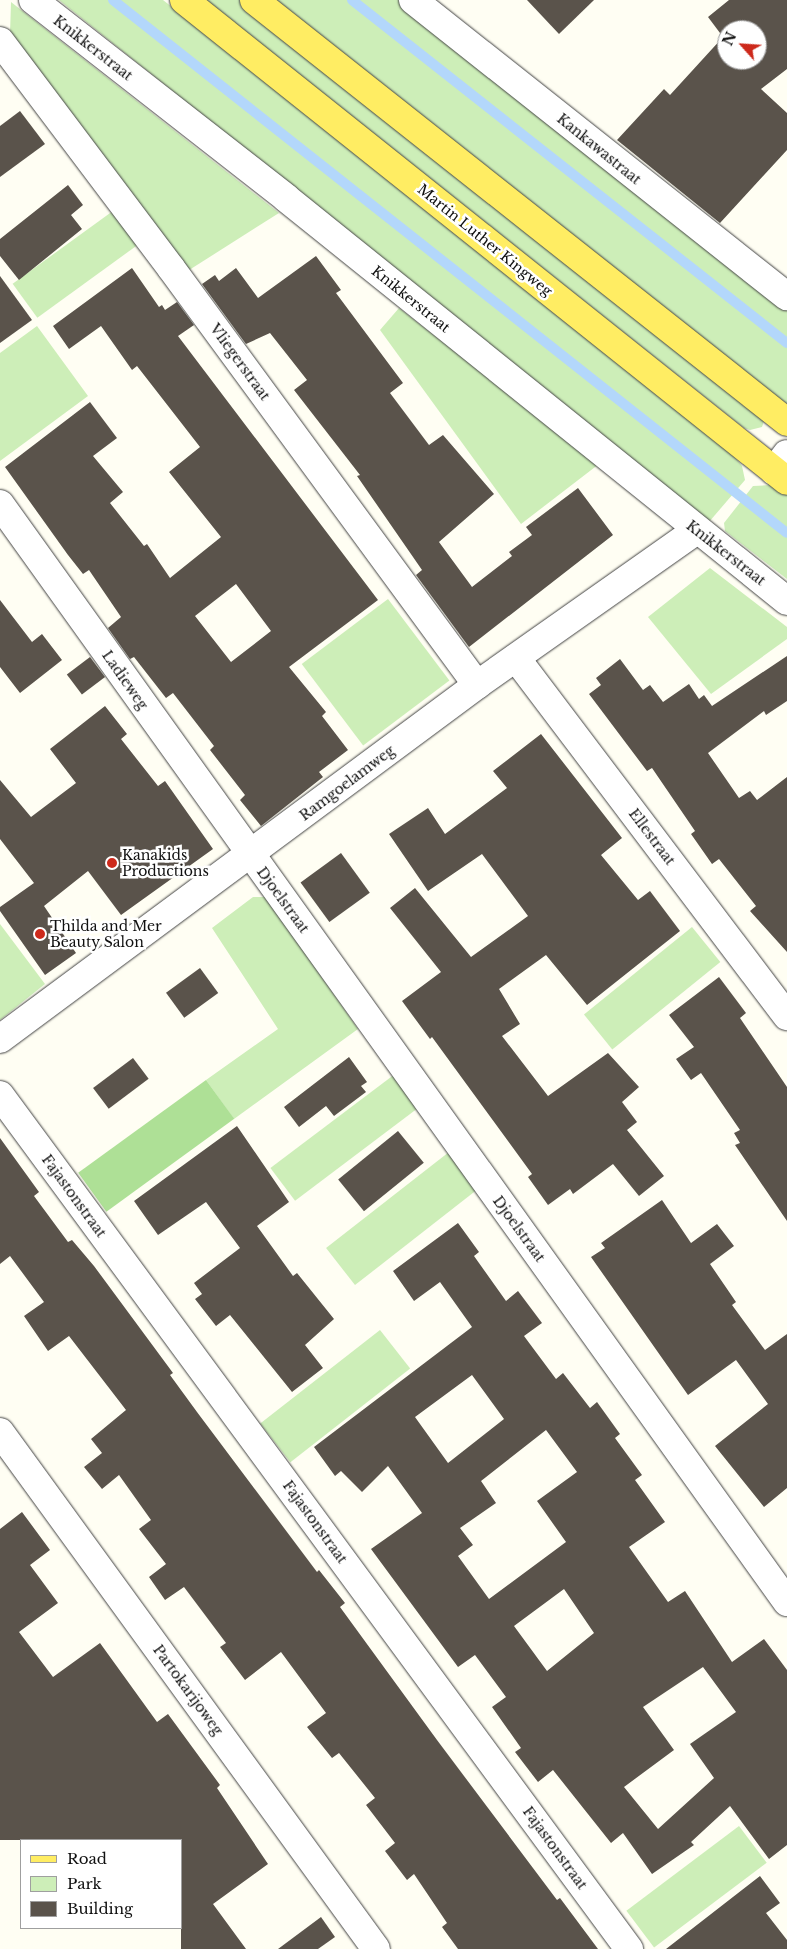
<!DOCTYPE html>
<style>
body{margin:0}
#map{position:relative;width:787px;height:1949px;overflow:hidden;background:#fffef3;font-family:"Libre Baskerville",serif}
div>[style]{position:absolute}
.green>*{inset:0;background:#cdeeb8;transform-origin:0 0}
.forest>*{inset:0;background:#aee096;transform-origin:0 0}
.stream>*{height:10px;margin:-5px;padding:0 5px;transform-origin:5px;border-radius:5px;background:#b3d7fb}
.building>*{inset:0;background:#5a534b;transform-origin:0 0}
.roads{filter:drop-shadow(0 0 1px #434343) drop-shadow(0 0 1px #434343)}
.street>*{height:28px;margin:-14px;padding:0 14px;transform-origin:14px;border-radius:14px;background:#fff}
.primary>*{height:28px;margin:-14px;padding:0 14px;transform-origin:14px;border-radius:14px;background:#ffed63}
.dots>*{width:14px;height:14px;translate:-50% -50%;box-sizing:border-box;border:2px solid #fff;border-radius:50%}
span{translate:-50% -50%;white-space:nowrap;text-align:center;line-height:1.15;-webkit-text-stroke:5px #fff;paint-order:stroke}
.street-label{font-size:14px;color:#101010}
.poi-label{font-size:14px;color:#101010}
.left{translate:0 -50%;text-align:left}
.legend{position:absolute;left:20px;top:1839px;width:162px;height:90px;box-sizing:border-box;background:#fff;border:1px solid #9f9f9f;margin:0;padding:6px 9px;list-style:none;font-size:15px;color:#101010}
.legend li{display:flex;align-items:center;gap:10px;height:25px}
.legend b{width:25px;border:1px solid #9f9f9f}
.north{position:absolute;left:717px;top:20px;width:50px;height:50px;box-sizing:border-box;background:#fff;border:1px solid #9f9f9f;border-radius:50%;rotate:296deg;font-size:14px;font-weight:700;line-height:20px;text-align:center;color:#101010}
.north::after{content:'';display:block;margin:auto;width:18px;height:22px;background:#cd291b;clip-path:polygon(50% 0,100% 100%,50% 72%,0 100%)}
</style>
<div id="map">
<div class="green">
<div style="clip-path:polygon(59px 0,163px 0,720px 439px,742px 466px,745px 480px,709px 522px)"></div>
<div style="clip-path:polygon(205px 0,240px 0,755px 406px,764px 421px,762px 427px,750px 430px,744px 428px)"></div>
<div style="clip-path:polygon(276px 0,398px 0,787px 308px,787px 407px)"></div>
<div style="clip-path:polygon(11px 2px,279px 213px,186px 272px,10px 35px)"></div>
<div style="left:117px;top:208px;width:42px;height:129px;rotate:54deg"></div>
<div style="clip-path:polygon(399px 308px,599px 464px,521px 524px,380px 330px)"></div>
<div style="clip-path:polygon(37px 326px,88px 396px,0 461px,0 353px)"></div>
<div style="clip-path:polygon(771px 485px,787px 494px,787px 579px,725px 531px,724px 523px,753px 486px)"></div>
<div style="clip-path:polygon(710px 568px,787px 627px,787px 639px,711px 694px,648px 617px)"></div>
<div style="left:388px;top:599px;width:102px;height:108px;rotate:53deg"></div>
<div style="clip-path:polygon(253px 897px,266px 897px,358px 1029px,234px 1119px,206px 1080px,278px 1029px,212px 928px)"></div>
<div style="clip-path:polygon(0 924px,45px 984px,0 1020px)"></div>
<div style="left:692px;top:927px;width:45px;height:139px;rotate:51deg"></div>
<div style="left:395px;top:1074px;width:41px;height:156px;rotate:53deg"></div>
<div style="left:449px;top:1152px;width:47px;height:156px;rotate:52deg"></div>
<div style="left:380px;top:1330px;width:49px;height:152px;rotate:52deg"></div>
<div style="left:739px;top:1826px;width:46px;height:141px;rotate:53deg"></div>
</div>
<div class="forest">
<div style="left:206px;top:1080px;width:48px;height:158px;rotate:54deg"></div>
</div>
<div class="stream">
<div style="left:113px;top:0;width:859px;rotate:38.34deg"></div>
<div style="left:352px;top:0;width:554px;rotate:38.26deg"></div>
</div>
<div class="building">
<div style="clip-path:polygon(527px 0,594px 0,559px 34px)"></div>
<div style="clip-path:polygon(evenodd,729px 0,787px 0,787px 69px,761px 89px,787px 113px,787px 150px,720px 223px,617px 140px,664px 89px,670px 95px,723px 37px,708px 17px,729px 0,727px 30px,757px 30px,757px 60px,727px 60px,727px 30px)"></div>
<div style="clip-path:polygon(20px 111px,45px 144px,0 177px,0 126px)"></div>
<div style="clip-path:polygon(68px 185px,83px 205px,71px 215px,82px 229px,19px 280px,0 256px,0 239px)"></div>
<div style="clip-path:polygon(316px 256px,341px 290px,336px 293px,403px 383px,390px 393px,429px 445px,443px 435px,494px 494px,439px 542px,472px 587px,512px 556px,509px 552px,532px 535px,526px 527px,578px 488px,613px 535px,469px 647px,416px 575px,422px 570px,357px 476px,360px 475px,294px 390px,307px 380px,270px 333px,246px 344px,202px 284px,215px 275px,219px 281px,236px 268px,258px 298px)"></div>
<div style="clip-path:polygon(evenodd,132px 268px,159px 307px,162px 305px,165px 310px,177px 302px,194px 325px,178px 336px,378px 600px,289px 667px,326px 712px,322px 716px,348px 750px,319px 772px,323px 777px,261px 826px,240px 800px,245px 795px,210px 750px,214px 746px,173px 693px,166px 698px,134px 657px,130px 659px,108px 628px,121px 617px,89px 570px,83px 574px,68px 555px,5px 467px,90px 402px,117px 438px,93px 456px,123px 492px,110px 503px,144px 546px,147px 544px,170px 578px,221px 537px,169px 472px,200px 447px,137px 366px,132px 370px,101px 326px,69px 349px,53px 326px,132px 268px,236px 584px,271px 631px,231px 662px,195px 616px,236px 584px)"></div>
<div style="clip-path:polygon(0 276px,32px 320px,0 343px)"></div>
<div style="clip-path:polygon(0 600px,32px 642px,42px 634px,62px 660px,20px 693px,0 667px)"></div>
<div style="clip-path:polygon(787px 656px,787px 701px,766px 715px,764px 711px,708px 753px,739px 798px,750px 791px,757px 800px,787px 777px,787px 952px,750px 911px,756px 906px,719px 859px,712px 864px,691px 834px,695px 831px,652px 768px,647px 771px,589px 694px,601px 685px,596px 678px,620px 659px,643px 690px,650px 685px,663px 702px,689px 684px,699px 699px,704px 695px,712px 706px)"></div>
<div style="left:90px;top:657px;width:25px;height:29px;rotate:53deg"></div>
<div style="clip-path:polygon(105px 706px,127px 734px,121px 739px,158px 786px,165px 781px,213px 849px,121px 915px,88px 871px,44px 906px,76px 953px,45px 975px,0 911px,0 907px,34px 883px,0 839px,0 780px,31px 817px,76px 783px,50px 749px)"></div>
<div style="clip-path:polygon(541px 734px,622px 838px,601px 855px,638px 900px,650px 891px,680px 931px,587px 1005px,546px 955px,499px 989px,520px 1024px,502px 1036px,548px 1096px,608px 1053px,639px 1087px,622px 1102px,637px 1122px,627px 1130px,664px 1176px,639px 1196px,613px 1164px,573px 1194px,570px 1189px,548px 1205px,528px 1177px,532px 1174px,432px 1037px,430px 1039px,402px 1001px,441px 972px,390px 908px,415px 888px,471px 957px,528px 916px,482px 854px,428px 891px,389px 834px,428px 808px,445px 834px,507px 788px,493px 771px)"></div>
<div style="left:341px;top:853px;width:49px;height:50px;rotate:54deg"></div>
<div style="left:200px;top:968px;width:31px;height:42px;rotate:54deg"></div>
<div style="clip-path:polygon(719px 977px,746px 1013px,740px 1018px,787px 1087px,787px 1221px,735px 1145px,740px 1143px,734px 1133px,740px 1130px,701px 1073px,691px 1080px,676px 1059px,694px 1047px,669px 1015px)"></div>
<div style="clip-path:polygon(349px 1057px,367px 1082px,361px 1086px,366px 1092px,334px 1116px,326px 1106px,299px 1127px,284px 1107px)"></div>
<div style="left:133px;top:1058px;width:26px;height:50px;rotate:53deg"></div>
<div style="clip-path:polygon(237px 1126px,289px 1202px,257px 1226px,293px 1276px,297px 1273px,334px 1319px,305px 1345px,323px 1368px,292px 1392px,230px 1315px,216px 1326px,195px 1299px,202px 1294px,194px 1283px,240px 1248px,206px 1202px,158px 1235px,134px 1201px)"></div>
<div style="left:398px;top:1131px;width:41px;height:77px;rotate:51deg"></div>
<div style="clip-path:polygon(0 1138px,39px 1192px,34px 1196px,68px 1242px,72px 1240px,94px 1266px,173px 1373px,170px 1375px,197px 1412px,317px 1572px,319px 1570px,345px 1603px,340px 1607px,437px 1740px,557px 1900px,560px 1898px,598px 1949px,458px 1949px,442px 1927px,447px 1923px,414px 1874px,407px 1880px,385px 1851px,395px 1843px,366px 1805px,375px 1798px,339px 1753px,332px 1758px,307px 1727px,326px 1713px,281px 1652px,245px 1680px,220px 1647px,226px 1643px,184px 1587px,165px 1600px,149px 1577px,166px 1564px,139px 1529px,151px 1520px,119px 1475px,102px 1489px,84px 1467px,102px 1453px,91px 1439px,126px 1410px,69px 1336px,48px 1351px,24px 1316px,44px 1302px,10px 1256px,0 1264px)"></div>
<div style="clip-path:polygon(662px 1200px,691px 1243px,717px 1224px,734px 1246px,710px 1264px,736px 1302px,732px 1305px,765px 1350px,787px 1334px,787px 1488px,764px 1507px,715px 1446px,768px 1404px,736px 1360px,688px 1395px,591px 1257px,605px 1248px,601px 1243px)"></div>
<div style="clip-path:polygon(evenodd,458px 1223px,479px 1252px,474px 1256px,506px 1301px,518px 1291px,542px 1323px,524px 1336px,556px 1379px,563px 1373px,590px 1408px,597px 1402px,620px 1434px,615px 1438px,642px 1475px,635px 1480px,665px 1522px,629px 1547px,668px 1602px,685px 1591px,732px 1662px,764px 1639px,787px 1670px,787px 1845px,769px 1859px,730px 1806px,691px 1842px,694px 1845px,652px 1874px,623px 1833px,611px 1843px,553px 1770px,538px 1782px,515px 1752px,521px 1748px,492px 1707px,506px 1697px,475px 1655px,458px 1667px,371px 1549px,422px 1513px,388px 1466px,362px 1492px,341px 1471px,335px 1476px,314px 1447px,472px 1327px,440px 1282px,414px 1301px,393px 1271px,458px 1223px,472px 1375px,504px 1419px,448px 1463px,415px 1417px,472px 1375px,458px 1223px,546px 1430px,577px 1472px,537px 1501px,566px 1542px,489px 1599px,458px 1556px,473px 1545px,460px 1528px,496px 1503px,481px 1481px,546px 1430px,458px 1223px,564px 1589px,594px 1633px,547px 1671px,514px 1626px,564px 1589px,458px 1223px,703px 1667px,736px 1712px,690px 1744px,714px 1778px,658px 1829px,624px 1787px,674px 1750px,643px 1707px,703px 1667px)"></div>
<div style="clip-path:polygon(22px 1512px,50px 1550px,30px 1565px,58px 1603px,19px 1632px,53px 1677px,100px 1643px,157px 1722px,168px 1714px,220px 1785px,217px 1788px,268px 1864px,213px 1904px,246px 1949px,181px 1949px,181px 1840px,0 1840px,0 1529px)"></div>
<div style="clip-path:polygon(760px 1876px,780px 1903px,766px 1913px,787px 1940px,787px 1949px,666px 1949px)"></div>
<div style="clip-path:polygon(321px 1917px,335px 1937px,318px 1949px,278px 1949px)"></div>
</div>
<div class="roads">
<div class="street">
<div style="left:33px;top:0;width:321px;rotate:38deg"></div>
<div style="left:286px;top:198px;width:643px;rotate:38.81deg"></div>
<div style="left:413px;top:0;width:477px;rotate:38.4deg"></div>
<div style="left:0;top:41px;width:284px;rotate:53deg"></div>
<div style="left:171px;top:268px;width:517px;rotate:53.73deg"></div>
<div style="left:774px;top:471px;width:21px;rotate:-53deg"></div>
<div style="left:0;top:504px;width:1351px;rotate:54.37deg"></div>
<div style="left:516px;top:658px;width:449px;rotate:52.9deg"></div>
<div style="left:0;top:1039px;width:594px;rotate:-36.58deg"></div>
<div style="left:477px;top:685px;width:269px;rotate:-35.2deg"></div>
<div style="left:0;top:1095px;width:1061px;rotate:53.63deg"></div>
<div style="left:0;top:1432px;width:639px;rotate:53.97deg"></div>
</div>
<div class="primary">
<div style="left:184px;top:0;width:771px;rotate:38.58deg"></div>
<div style="left:254px;top:0;width:680px;rotate:38.37deg"></div>
</div>
</div>
<div class="dots">
<div style="left:112px;top:863px;background:#cd291b"></div>
<div style="left:40px;top:934px;background:#cd291b"></div>
</div>
<div class="street-label">
<span style="left:93px;top:48px;rotate:38deg">Knikkerstraat</span>
<span style="left:599px;top:149px;rotate:39deg">Kankawastraat</span>
<span style="left:485px;top:240px;rotate:39deg">Martin Luther Kingweg</span>
<span style="left:411px;top:299px;rotate:39deg">Knikkerstraat</span>
<span style="left:240px;top:362px;rotate:54deg">Vliegerstraat</span>
<span style="left:726px;top:553px;rotate:38deg">Knikkerstraat</span>
<span style="left:125px;top:680px;rotate:55deg">Ladieweg</span>
<span style="left:347px;top:783px;rotate:-37deg">Ramgoelamweg</span>
<span style="left:652px;top:837px;rotate:53deg">Ellestraat</span>
<span style="left:283px;top:900px;rotate:54deg">Djoelstraat</span>
<span style="left:74px;top:1196px;rotate:54deg">Fajastonstraat</span>
<span style="left:519px;top:1229px;rotate:54deg">Djoelstraat</span>
<span style="left:315px;top:1522px;rotate:54deg">Fajastonstraat</span>
<span style="left:188px;top:1690px;rotate:54deg">Partokarijoweg</span>
<span style="left:555px;top:1848px;rotate:54deg">Fajastonstraat</span>
</div>
<div class="poi-label">
<span class="left" style="left:122px;top:863px">Kanakids<br>Productions</span>
<span class="left" style="left:50px;top:934px">Thilda and Mer<br>Beauty Salon</span>
</div>
<ul class="legend">
<li><b style="height:6px;background:#ffed63"></b>Road</li>
<li><b style="height:14px;background:#cdeeb8"></b>Park</li>
<li><b style="height:14px;background:#5a534b"></b>Building</li>
</ul>
<div class="north">N</div>
</div>
